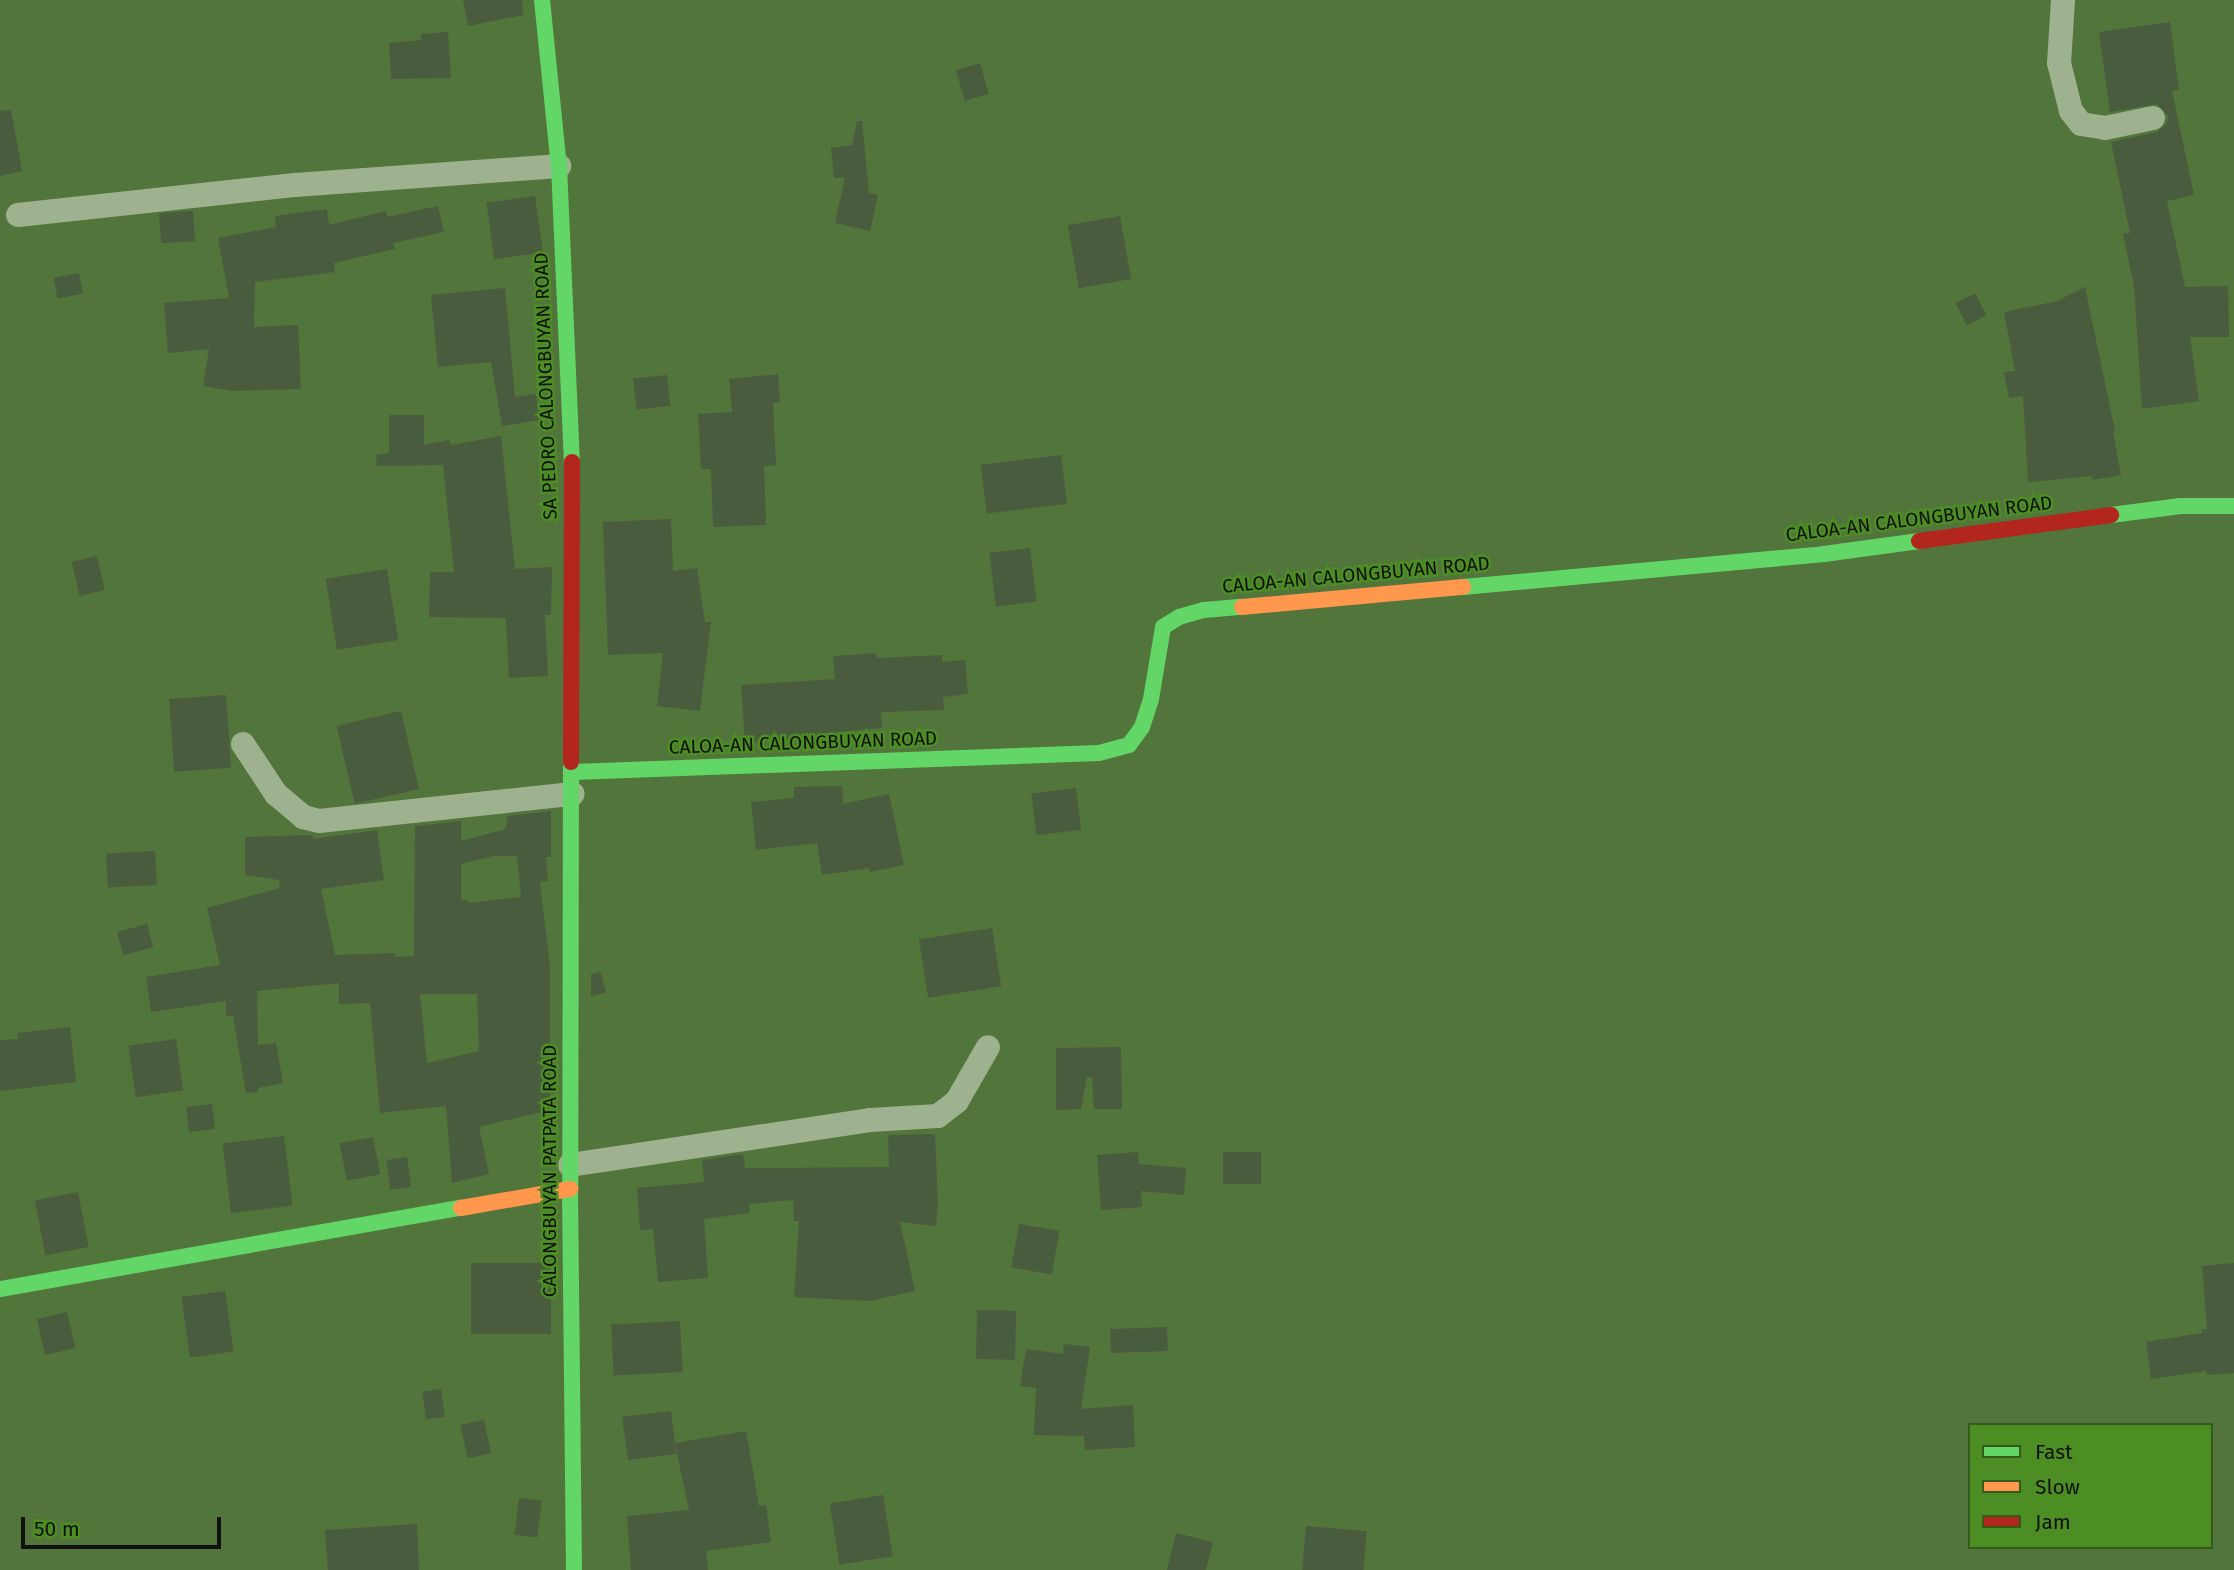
<!DOCTYPE html>
<style>
body{margin:0}
#map{position:relative;width:2234px;height:1570px;overflow:hidden;background:#52753c;font-family:"Fira Sans",sans-serif}
div>[style]{position:absolute}
.building>*{inset:0;background:#495c3d;transform-origin:0 0}
.street>*{height:24px;margin:-12px;padding:0 12px;transform-origin:12px;border-radius:12px;background:#9eb290}
.fast>*{height:16px;margin:-8px;padding:0 8px;transform-origin:8px;border-radius:8px;background:#63d668}
.slow>*{height:16px;margin:-8px;padding:0 8px;transform-origin:8px;border-radius:8px;background:#ff974d}
.jam>*{height:16px;margin:-8px;padding:0 8px;transform-origin:8px;border-radius:8px;background:#b3261e}
span{translate:-50% -50%;white-space:nowrap;text-align:center;line-height:1.15;-webkit-text-stroke:5px #4c8d24;paint-order:stroke}
.street-label{font-size:19px;color:#111}
.legend{position:absolute;left:1968px;top:1423px;width:245px;height:126px;box-sizing:border-box;background:#4c8d24;border:2px solid #345b1c;margin:0;padding:9px 12px;list-style:none;font-size:21px;color:#111}
.legend li{display:flex;align-items:center;gap:14px;height:35px}
.legend b{width:35px;border:2px solid #345b1c}
.scale{position:absolute;left:21px;top:1517px;width:200px;height:32px;box-sizing:border-box;border:4px solid #111;border-top:0;padding-left:9px;font-size:21px;line-height:24px;white-space:nowrap;color:#111;-webkit-text-stroke:5px #4c8d24;paint-order:stroke}
</style>
<div id="map">
<div class="building">
<div style="clip-path:polygon(463px 0,522px 0,523px 15px,468px 26px)"></div>
<div style="clip-path:polygon(2170px 22px,2179px 90px,2172px 91px,2194px 195px,2167px 201px,2185px 287px,2228px 286px,2229px 337px,2190px 337px,2199px 401px,2142px 409px,2134px 286px,2123px 234px,2130px 233px,2111px 142px,2157px 132px,2167px 123px,2168px 116px,2157px 104px,2110px 112px,2099px 32px)"></div>
<div style="clip-path:polygon(448px 32px,451px 78px,391px 79px,389px 43px,421px 40px,421px 34px)"></div>
<div style="left:980px;top:63px;width:32px;height:25px;rotate:74deg"></div>
<div style="clip-path:polygon(11px 110px,22px 171px,0 176px,0 111px)"></div>
<div style="clip-path:polygon(857px 121px,862px 121px,869px 193px,878px 195px,870px 231px,835px 223px,845px 177px,834px 178px,831px 148px,852px 145px)"></div>
<div style="left:535px;top:196px;width:57px;height:49px;rotate:82deg"></div>
<div style="clip-path:polygon(438px 206px,444px 232px,393px 243px,395px 249px,334px 263px,335px 272px,255px 282px,254px 327px,298px 325px,301px 389px,232px 391px,203px 386px,209px 349px,168px 353px,164px 303px,229px 298px,218px 238px,276px 227px,275px 216px,327px 209px,329px 225px,386px 211px,387px 217px)"></div>
<div style="left:193px;top:211px;width:30px;height:34px;rotate:86deg"></div>
<div style="left:1120px;top:216px;width:64px;height:53px;rotate:80deg"></div>
<div style="left:79px;top:273px;width:21px;height:26px;rotate:79deg"></div>
<div style="clip-path:polygon(2085px 287px,2115px 431px,2113px 432px,2121px 475px,2093px 480px,2092px 476px,2028px 482px,2023px 396px,2009px 398px,2004px 372px,2015px 371px,2004px 312px,2057px 301px)"></div>
<div style="clip-path:polygon(505px 288px,515px 397px,536px 394px,540px 420px,502px 426px,491px 362px,438px 367px,431px 295px)"></div>
<div style="left:1975px;top:293px;width:25px;height:22px;rotate:63deg"></div>
<div style="clip-path:polygon(778px 374px,780px 402px,773px 403px,776px 465px,764px 466px,766px 525px,713px 527px,711px 469px,701px 469px,698px 414px,732px 412px,729px 379px)"></div>
<div style="left:667px;top:375px;width:31px;height:34px;rotate:84deg"></div>
<div style="clip-path:polygon(389px 415px,424px 415px,424px 445px,449px 440px,451px 445px,501px 436px,515px 569px,552px 567px,551px 615px,545px 615px,548px 676px,509px 678px,506px 618px,429px 617px,430px 572px,454px 572px,443px 465px,377px 466px,376px 455px,389px 453px)"></div>
<div style="left:1061px;top:455px;width:49px;height:81px;rotate:83deg"></div>
<div style="clip-path:polygon(671px 519px,673px 571px,697px 568px,705px 622px,711px 622px,700px 711px,657px 706px,663px 653px,608px 655px,603px 522px)"></div>
<div style="left:1030px;top:548px;width:54px;height:41px;rotate:83deg"></div>
<div style="left:97px;top:556px;width:35px;height:26px;rotate:77deg"></div>
<div style="left:387px;top:569px;width:72px;height:62px;rotate:81deg"></div>
<div style="clip-path:polygon(876px 653px,877px 658px,942px 655px,942px 662px,965px 660px,968px 694px,943px 697px,944px 710px,881px 712px,882px 728px,817px 734px,817px 739px,745px 743px,741px 685px,835px 679px,833px 656px)"></div>
<div style="left:226px;top:695px;width:73px;height:57px;rotate:86deg"></div>
<div style="left:401px;top:711px;width:80px;height:66px;rotate:77deg"></div>
<div style="clip-path:polygon(842px 786px,843px 804px,889px 794px,904px 865px,870px 872px,869px 868px,822px 875px,817px 843px,756px 850px,751px 802px,794px 798px,794px 787px)"></div>
<div style="left:1076px;top:788px;width:42px;height:45px;rotate:83deg"></div>
<div style="clip-path:polygon(evenodd,551px 811px,551px 857px,546px 857px,548px 881px,540px 882px,550px 967px,550px 1110px,479px 1127px,489px 1174px,452px 1183px,446px 1106px,380px 1113px,370px 1003px,339px 1004px,339px 983px,257px 991px,258px 1045px,276px 1043px,283px 1083px,258px 1088px,258px 1092px,246px 1093px,233px 1016px,226px 1016px,226px 1001px,151px 1012px,146px 977px,220px 965px,207px 908px,280px 888px,279px 880px,245px 875px,245px 837px,312px 835px,313px 839px,377px 830px,384px 880px,321px 889px,335px 955px,394px 953px,395px 957px,414px 956px,415px 826px,461px 821px,461px 841px,506px 829px,507px 816px,551px 811px,493px 856px,517px 856px,521px 897px,468px 903px,468px 900px,461px 900px,461px 864px,493px 856px,551px 811px,420px 994px,477px 994px,479px 1051px,427px 1063px,420px 994px)"></div>
<div style="left:155px;top:851px;width:34px;height:49px;rotate:87deg"></div>
<div style="left:147px;top:924px;width:24px;height:31px;rotate:75deg"></div>
<div style="left:992px;top:928px;width:59px;height:74px;rotate:81deg"></div>
<div style="clip-path:polygon(601px 972px,606px 993px,591px 996px,591px 974px)"></div>
<div style="clip-path:polygon(70px 1027px,76px 1082px,0 1091px,0 1040px,18px 1039px,17px 1033px)"></div>
<div style="left:176px;top:1039px;width:52px;height:48px;rotate:82deg"></div>
<div style="clip-path:polygon(1121px 1047px,1122px 1109px,1094px 1109px,1092px 1077px,1087px 1077px,1081px 1109px,1056px 1110px,1056px 1048px)"></div>
<div style="left:212px;top:1104px;width:25px;height:26px;rotate:83deg"></div>
<div style="clip-path:polygon(935px 1134px,938px 1205px,936px 1226px,900px 1222px,915px 1291px,870px 1301px,794px 1297px,799px 1221px,794px 1221px,793px 1200px,749px 1204px,750px 1213px,704px 1219px,708px 1278px,658px 1282px,653px 1229px,640px 1230px,637px 1188px,704px 1182px,702px 1160px,743px 1154px,745px 1168px,889px 1167px,888px 1135px)"></div>
<div style="left:284px;top:1136px;width:70px;height:62px;rotate:83deg"></div>
<div style="left:373px;top:1137px;width:38px;height:34px;rotate:79deg"></div>
<div style="clip-path:polygon(1138px 1152px,1139px 1164px,1186px 1168px,1184px 1195px,1141px 1191px,1142px 1207px,1101px 1210px,1097px 1155px)"></div>
<div style="left:1223px;top:1152px;width:38px;height:32px"></div>
<div style="left:407px;top:1157px;width:30px;height:21px;rotate:82deg"></div>
<div style="left:78px;top:1192px;width:56px;height:44px;rotate:79deg"></div>
<div style="left:1019px;top:1224px;width:41px;height:44px;rotate:10deg"></div>
<div style="left:551px;top:1263px;width:71px;height:80px;rotate:90deg"></div>
<div style="clip-path:polygon(2234px 1263px,2234px 1373px,2207px 1375px,2206px 1371px,2151px 1379px,2146px 1342px,2202px 1333px,2202px 1329px,2207px 1329px,2202px 1266px)"></div>
<div style="left:225px;top:1291px;width:61px;height:44px;rotate:82deg"></div>
<div style="left:977px;top:1310px;width:39px;height:49px;rotate:1deg"></div>
<div style="left:67px;top:1312px;width:37px;height:31px;rotate:77deg"></div>
<div style="left:680px;top:1321px;width:51px;height:69px;rotate:87deg"></div>
<div style="left:1167px;top:1327px;width:24px;height:57px;rotate:88deg"></div>
<div style="clip-path:polygon(1064px 1344px,1090px 1347px,1081px 1409px,1133px 1405px,1135px 1447px,1085px 1450px,1084px 1436px,1034px 1435px,1036px 1388px,1020px 1386px,1026px 1349px,1063px 1354px)"></div>
<div style="left:441px;top:1389px;width:28px;height:19px;rotate:82deg"></div>
<div style="clip-path:polygon(671px 1411px,675px 1443px,746px 1431px,759px 1506px,766px 1505px,771px 1542px,706px 1551px,708px 1570px,631px 1570px,627px 1516px,689px 1510px,675px 1444px,676px 1454px,628px 1460px,622px 1417px)"></div>
<div style="left:484px;top:1420px;width:34px;height:24px;rotate:78deg"></div>
<div style="left:883px;top:1495px;width:62px;height:54px;rotate:81deg"></div>
<div style="left:519px;top:1498px;width:23px;height:37px;rotate:7deg"></div>
<div style="clip-path:polygon(417px 1524px,419px 1570px,328px 1570px,325px 1530px)"></div>
<div style="left:1306px;top:1526px;width:61px;height:44px;rotate:5deg"></div>
<div style="clip-path:polygon(1176px 1533px,1213px 1542px,1206px 1570px,1167px 1570px)"></div>
</div>
<div class="street">
<div style="left:2063px;top:0;width:63px;rotate:93.6deg"></div>
<div style="left:2059px;top:63px;width:49px;rotate:76deg"></div>
<div style="left:2071px;top:111px;width:16px;rotate:52deg"></div>
<div style="left:2081px;top:124px;width:24px;rotate:9deg"></div>
<div style="left:2105px;top:128px;width:49px;rotate:-11.8deg"></div>
<div style="left:18px;top:215px;width:279px;rotate:-6.2deg"></div>
<div style="left:295px;top:185px;width:265px;rotate:-4.1deg"></div>
<div style="left:243px;top:744px;width:60px;rotate:56.6deg"></div>
<div style="left:276px;top:794px;width:35px;rotate:40deg"></div>
<div style="left:303px;top:817px;width:16px;rotate:14deg"></div>
<div style="left:319px;top:821px;width:255px;rotate:-6.1deg"></div>
<div style="left:570px;top:1165px;width:303px;rotate:-8.5deg"></div>
<div style="left:870px;top:1120px;width:68px;rotate:-3.4deg"></div>
<div style="left:938px;top:1116px;width:24px;rotate:-38deg"></div>
<div style="left:957px;top:1101px;width:62px;rotate:-60.1deg"></div>
</div>
<div class="fast">
<div style="left:542px;top:0;width:167px;rotate:84.2deg"></div>
<div style="left:559px;top:166px;width:296px;rotate:87.5deg"></div>
<div style="left:2111px;top:515px;width:70px;rotate:-7.4deg"></div>
<div style="left:2180px;top:506px;width:54px"></div>
<div style="left:1463px;top:587px;width:363px;rotate:-5.2deg"></div>
<div style="left:1824px;top:554px;width:96px;rotate:-7.8deg"></div>
<div style="left:571px;top:762px;width:427px;rotate:90.1deg"></div>
<div style="left:570px;top:1189px;width:381px;rotate:89.4deg"></div>
<div style="left:573px;top:772px;width:526px;rotate:-2.07deg"></div>
<div style="left:1099px;top:753px;width:31px;rotate:-15deg"></div>
<div style="left:1129px;top:745px;width:22px;rotate:-54deg"></div>
<div style="left:1142px;top:727px;width:29px;rotate:-72deg"></div>
<div style="left:1151px;top:699px;width:73px;rotate:-80.5deg"></div>
<div style="left:1163px;top:627px;width:19px;rotate:-32deg"></div>
<div style="left:1179px;top:617px;width:26px;rotate:-16deg"></div>
<div style="left:1204px;top:610px;width:38px;rotate:-5deg"></div>
<div style="left:0;top:1289px;width:468px;rotate:-10deg"></div>
</div>
<div class="slow">
<div style="left:1242px;top:607px;width:222px;rotate:-5.2deg"></div>
<div style="left:461px;top:1208px;width:111px;rotate:-9.9deg"></div>
</div>
<div class="jam">
<div style="left:1919px;top:541px;width:194px;rotate:-7.7deg"></div>
<div style="left:571px;top:762px;width:300px;rotate:-89.8deg"></div>
</div>
<div class="street-label">
<span style="left:546px;top:386px;rotate:-92deg">SA PEDRO CALONGBUYAN ROAD</span>
<span style="left:1919px;top:519px;rotate:-7deg">CALOA-AN CALONGBUYAN ROAD</span>
<span style="left:1356px;top:575px;rotate:-5deg">CALOA-AN CALONGBUYAN ROAD</span>
<span style="left:803px;top:743px;rotate:-2deg">CALOA-AN CALONGBUYAN ROAD</span>
<span style="left:550px;top:1171px;rotate:-90deg">CALONGBUYAN PATPATA ROAD</span>
</div>
<ul class="legend">
<li><b style="height:9px;background:#63d668"></b>Fast</li>
<li><b style="height:9px;background:#ff974d"></b>Slow</li>
<li><b style="height:9px;background:#b3261e"></b>Jam</li>
</ul>
<div class="scale">50 m</div>
</div>
